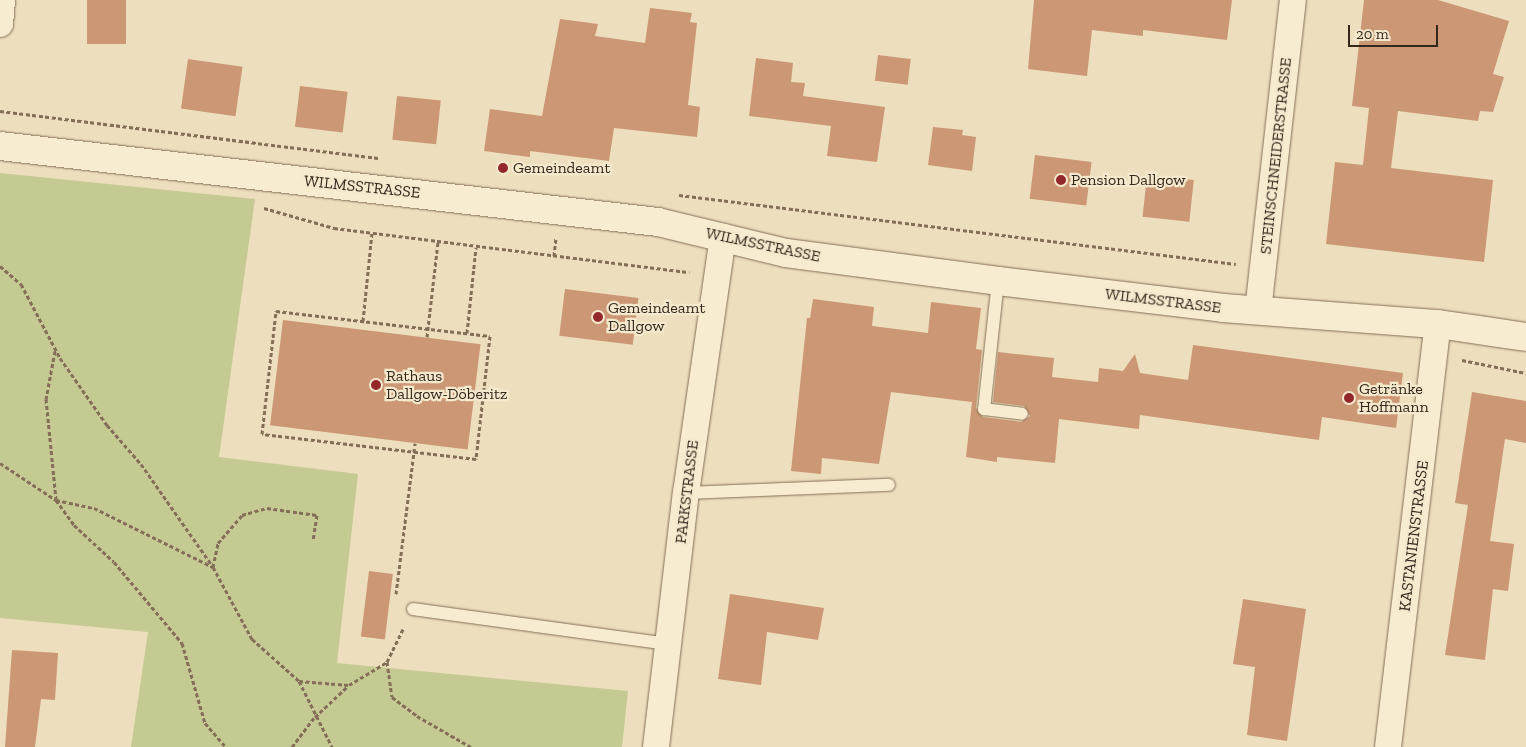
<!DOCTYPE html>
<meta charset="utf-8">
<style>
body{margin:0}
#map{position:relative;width:1526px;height:747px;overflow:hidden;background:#eddebd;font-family:"Zilla Slab",serif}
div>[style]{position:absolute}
.green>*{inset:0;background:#c4ca92}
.building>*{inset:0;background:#cb9774;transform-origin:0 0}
.path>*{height:3px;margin-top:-1.5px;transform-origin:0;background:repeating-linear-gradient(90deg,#846e57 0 4px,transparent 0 6.5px)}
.roads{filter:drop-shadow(0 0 1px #846e57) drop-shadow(0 0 1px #846e57)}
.service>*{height:12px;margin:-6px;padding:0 6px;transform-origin:6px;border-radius:6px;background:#f8ecd0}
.minor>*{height:26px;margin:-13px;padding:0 13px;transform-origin:13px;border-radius:13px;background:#f8ecd0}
.tertiary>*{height:28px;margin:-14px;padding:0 14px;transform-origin:14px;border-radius:14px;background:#f8ecd0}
.dots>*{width:14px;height:14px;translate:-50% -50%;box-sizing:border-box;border:2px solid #f4e8cd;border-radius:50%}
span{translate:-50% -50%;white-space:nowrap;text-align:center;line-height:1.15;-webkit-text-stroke:4.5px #f4e8cd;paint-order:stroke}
.street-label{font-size:16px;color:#34271b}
.poi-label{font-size:16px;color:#34271b}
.left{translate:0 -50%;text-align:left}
.scale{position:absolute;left:1348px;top:25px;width:90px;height:22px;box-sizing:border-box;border:2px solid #34271b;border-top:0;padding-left:6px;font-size:15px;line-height:18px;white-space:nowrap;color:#34271b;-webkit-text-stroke:4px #f4e8cd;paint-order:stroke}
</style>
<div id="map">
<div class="green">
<div style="clip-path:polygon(0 173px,255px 199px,219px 457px,358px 474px,337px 663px,628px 691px,622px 747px,131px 747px,148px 632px,0 618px)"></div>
</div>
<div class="building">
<div style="left:87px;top:0;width:39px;height:44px"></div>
<div style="clip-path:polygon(1034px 0,1232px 0,1227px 40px,1143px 30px,1143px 36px,1092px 30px,1087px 76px,1028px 69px)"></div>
<div style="clip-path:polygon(1364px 0,1438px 0,1509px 21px,1493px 74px,1504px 77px,1493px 112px,1480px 111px,1478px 121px,1398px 111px,1391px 168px,1493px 180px,1484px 262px,1326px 244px,1335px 162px,1363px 165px,1369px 108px,1352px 106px)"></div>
<div style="clip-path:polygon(650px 8px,692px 13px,690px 22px,697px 23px,688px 105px,700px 107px,697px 137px,614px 128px,609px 161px,530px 151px,530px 157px,484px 151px,490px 109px,542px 116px,560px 19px,598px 24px,595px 36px,645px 43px)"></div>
<div style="left:878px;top:55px;width:33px;height:26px;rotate:7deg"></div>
<div style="clip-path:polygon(756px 58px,793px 63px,791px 82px,805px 83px,803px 96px,885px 107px,877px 162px,827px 156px,831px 126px,749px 116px)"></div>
<div style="left:188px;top:59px;width:55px;height:50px;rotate:8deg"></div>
<div style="left:300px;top:86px;width:48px;height:41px;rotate:7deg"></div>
<div style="left:397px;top:96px;width:44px;height:44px;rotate:6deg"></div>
<div style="clip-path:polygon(933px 127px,963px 130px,962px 135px,976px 137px,972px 171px,928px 165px)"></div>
<div style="left:1035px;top:155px;width:57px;height:44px;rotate:7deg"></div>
<div style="left:1147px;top:175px;width:47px;height:42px;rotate:6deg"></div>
<div style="left:565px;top:289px;width:74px;height:47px;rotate:7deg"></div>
<div style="clip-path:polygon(813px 299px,874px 307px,872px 326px,928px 333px,931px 302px,981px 308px,976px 349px,982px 350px,976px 408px,983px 417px,1021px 422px,1030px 416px,1024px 406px,993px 402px,998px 352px,1054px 358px,1052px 377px,1098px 382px,1099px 368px,1123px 371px,1135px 354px,1140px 373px,1188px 380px,1193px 345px,1403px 373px,1396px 428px,1322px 417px,1319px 440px,1140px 415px,1139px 429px,1059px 419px,1055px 463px,997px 457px,997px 462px,966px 457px,972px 402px,891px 392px,879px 464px,822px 458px,821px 474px,791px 471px,807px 318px,810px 318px)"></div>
<div style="left:283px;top:320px;width:199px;height:106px;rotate:7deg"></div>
<div style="clip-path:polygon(1472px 392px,1526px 401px,1526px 443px,1505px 439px,1490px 541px,1514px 544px,1508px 591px,1493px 589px,1485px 660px,1445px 655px,1468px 505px,1455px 503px)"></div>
<div style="left:369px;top:571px;width:24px;height:66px;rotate:7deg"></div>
<div style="clip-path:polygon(730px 594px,824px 608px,818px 640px,767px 632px,761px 685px,718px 679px)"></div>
<div style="clip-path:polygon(1243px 599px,1306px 609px,1287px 741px,1247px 735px,1255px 667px,1233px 664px)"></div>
<div style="clip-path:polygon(12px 650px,58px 653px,55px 700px,41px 699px,35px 747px,5px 747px)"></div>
</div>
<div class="path">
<div style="left:0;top:111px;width:383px;rotate:7.1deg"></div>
<div style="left:679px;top:195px;width:561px;rotate:7.06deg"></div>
<div style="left:264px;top:208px;width:73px;rotate:15.9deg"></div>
<div style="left:334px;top:228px;width:358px;rotate:7.1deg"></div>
<div style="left:554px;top:256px;width:18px;rotate:-84deg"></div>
<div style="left:0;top:266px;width:28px;rotate:41deg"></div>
<div style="left:21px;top:284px;width:84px;rotate:62.2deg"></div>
<div style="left:60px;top:358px;width:82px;rotate:55deg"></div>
<div style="left:107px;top:425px;width:52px;rotate:48.9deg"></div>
<div style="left:141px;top:464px;width:126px;rotate:55deg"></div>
<div style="left:213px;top:567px;width:82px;rotate:61.6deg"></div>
<div style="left:252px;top:639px;width:63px;rotate:41.8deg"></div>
<div style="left:299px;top:681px;width:50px;rotate:4.6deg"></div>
<div style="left:349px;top:685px;width:44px;rotate:-31.2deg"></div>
<div style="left:276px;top:311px;width:215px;rotate:6.7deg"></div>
<div style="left:490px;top:336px;width:124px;rotate:96.5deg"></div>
<div style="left:476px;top:459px;width:215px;rotate:-173.3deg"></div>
<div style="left:262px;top:434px;width:124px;rotate:-83.5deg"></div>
<div style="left:363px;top:321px;width:88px;rotate:-84.2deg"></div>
<div style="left:467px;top:333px;width:86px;rotate:-84deg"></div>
<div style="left:427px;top:337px;width:96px;rotate:-83.4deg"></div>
<div style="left:55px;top:351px;width:49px;rotate:100.6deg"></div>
<div style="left:46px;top:399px;width:101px;rotate:84.3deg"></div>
<div style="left:56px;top:500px;width:31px;rotate:54deg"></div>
<div style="left:74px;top:525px;width:54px;rotate:42.8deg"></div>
<div style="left:114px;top:562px;width:106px;rotate:50deg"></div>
<div style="left:182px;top:643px;width:83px;rotate:74deg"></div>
<div style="left:205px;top:723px;width:32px;rotate:49deg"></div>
<div style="left:1462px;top:360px;width:65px;rotate:11.5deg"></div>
<div style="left:0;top:463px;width:67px;rotate:33.5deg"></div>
<div style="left:56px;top:500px;width:39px;rotate:12deg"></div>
<div style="left:94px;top:508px;width:133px;rotate:26.4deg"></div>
<div style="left:213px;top:567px;width:25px;rotate:-78deg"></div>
<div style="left:218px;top:543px;width:37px;rotate:-49deg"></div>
<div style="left:242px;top:515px;width:26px;rotate:-16deg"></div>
<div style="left:267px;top:508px;width:50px;rotate:8deg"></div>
<div style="left:317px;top:515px;width:24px;rotate:99deg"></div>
<div style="left:396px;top:594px;width:152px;rotate:-82.8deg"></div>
<div style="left:403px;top:629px;width:37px;rotate:116deg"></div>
<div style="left:387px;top:662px;width:35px;rotate:82deg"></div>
<div style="left:392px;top:697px;width:31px;rotate:37deg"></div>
<div style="left:417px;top:716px;width:62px;rotate:29.9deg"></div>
<div style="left:299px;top:681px;width:74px;rotate:63.4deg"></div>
<div style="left:292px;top:747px;width:38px;rotate:-53deg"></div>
<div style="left:315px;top:717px;width:45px;rotate:-43.2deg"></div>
</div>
<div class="roads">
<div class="service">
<div style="left:998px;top:281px;width:129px;rotate:96.2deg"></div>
<div style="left:984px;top:409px;width:38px;rotate:7deg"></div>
<div style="left:686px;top:493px;width:203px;rotate:-2.3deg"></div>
<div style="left:413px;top:609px;width:257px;rotate:7.8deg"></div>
</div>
<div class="minor">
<div style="left:0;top:24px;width:24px;rotate:-85deg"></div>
<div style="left:1258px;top:311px;width:313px;rotate:-83.6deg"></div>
<div style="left:656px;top:747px;width:256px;rotate:-83.3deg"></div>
<div style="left:686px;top:493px;width:259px;rotate:-81.8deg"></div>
<div style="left:1388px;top:747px;width:426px;rotate:-83.3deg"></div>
</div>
<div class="tertiary">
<div style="left:0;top:146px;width:662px;rotate:6.59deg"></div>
<div style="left:658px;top:222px;width:132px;rotate:13.6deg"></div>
<div style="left:786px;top:253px;width:214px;rotate:7.5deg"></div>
<div style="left:998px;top:281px;width:227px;rotate:6.8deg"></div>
<div style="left:1223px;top:308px;width:216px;rotate:4.3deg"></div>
<div style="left:1438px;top:324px;width:89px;rotate:8.4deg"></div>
</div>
</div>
<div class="dots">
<div style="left:503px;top:168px;background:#92282a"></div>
<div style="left:1061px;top:180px;background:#92282a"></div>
<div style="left:598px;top:317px;background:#92282a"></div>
<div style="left:376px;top:385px;background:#92282a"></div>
<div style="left:1349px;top:398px;background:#92282a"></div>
</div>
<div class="street-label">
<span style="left:1276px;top:156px;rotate:-84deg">STEINSCHNEIDERSTRASSE</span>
<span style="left:362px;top:187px;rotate:6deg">WILMSSTRASSE</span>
<span style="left:763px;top:245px;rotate:12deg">WILMSSTRASSE</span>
<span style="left:1163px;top:301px;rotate:7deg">WILMSSTRASSE</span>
<span style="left:687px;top:492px;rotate:-83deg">PARKSTRASSE</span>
<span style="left:1414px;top:536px;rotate:-83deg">KASTANIENSTRASSE</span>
</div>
<div class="poi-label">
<span class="left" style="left:513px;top:168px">Gemeindeamt</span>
<span class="left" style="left:1071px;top:180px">Pension Dallgow</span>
<span class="left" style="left:608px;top:317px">Gemeindeamt<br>Dallgow</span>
<span class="left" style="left:386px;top:385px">Rathaus<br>Dallgow-Döberitz</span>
<span class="left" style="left:1359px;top:398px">Getränke<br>Hoffmann</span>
</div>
<div class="scale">20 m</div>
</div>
